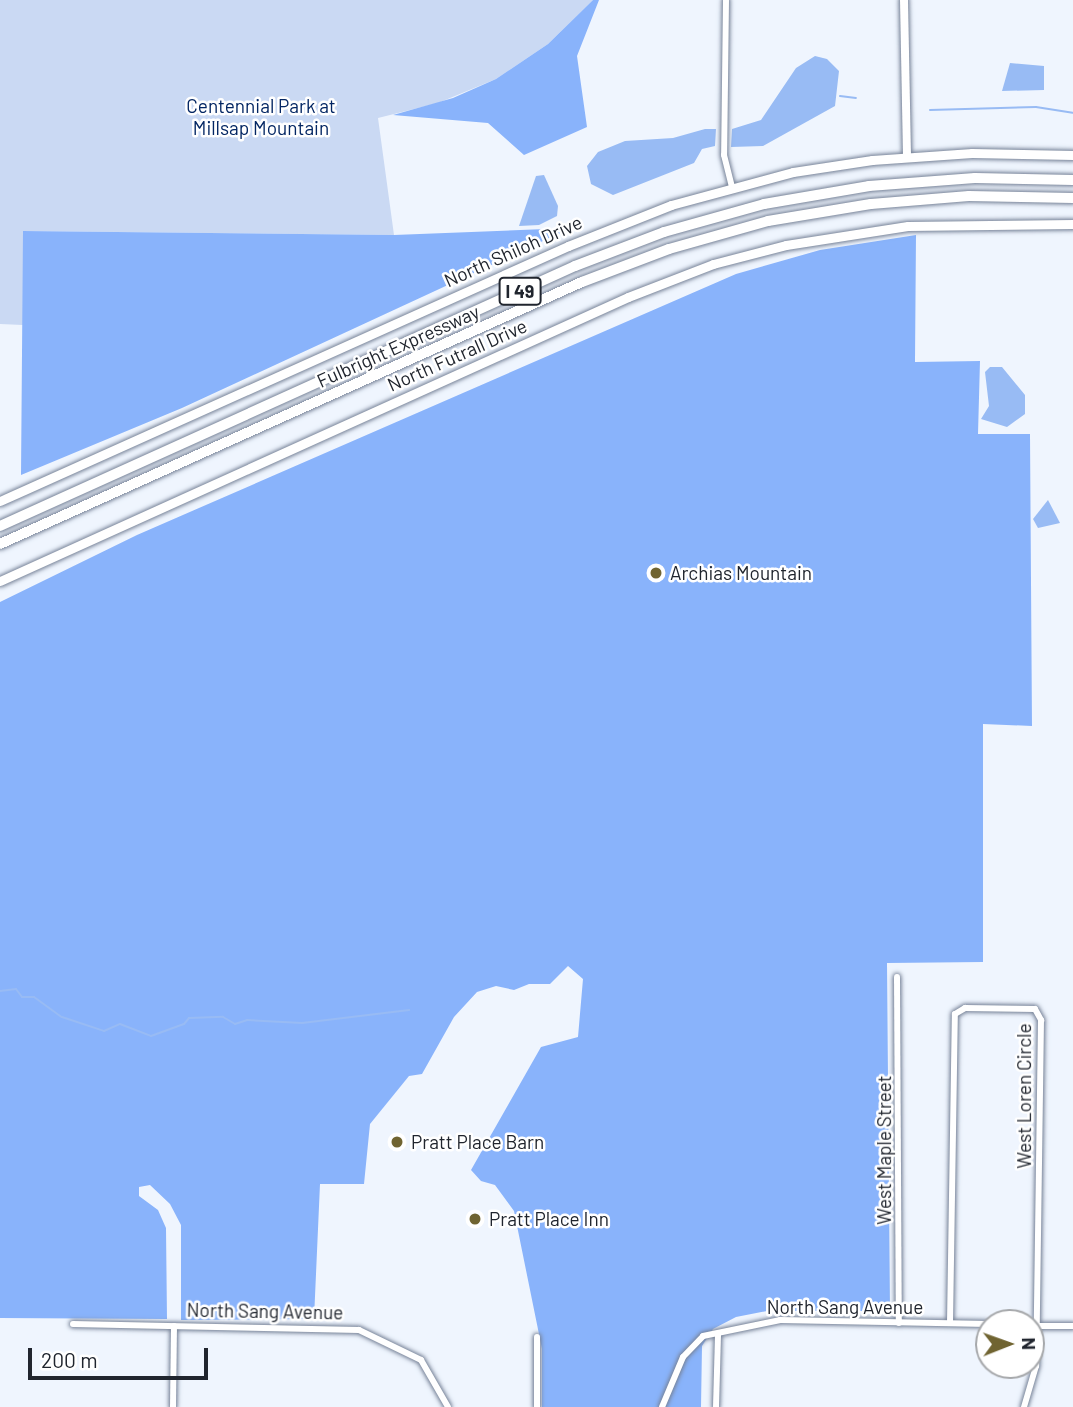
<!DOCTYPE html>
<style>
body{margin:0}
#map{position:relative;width:1073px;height:1407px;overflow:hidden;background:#eff5fe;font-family:Barlow,sans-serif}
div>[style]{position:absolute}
.green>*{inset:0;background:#cad9f3}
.forest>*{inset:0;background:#89b3fb}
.water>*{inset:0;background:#98bbf4}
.stream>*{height:2px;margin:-1px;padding:0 1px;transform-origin:1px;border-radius:1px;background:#98bbf4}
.roads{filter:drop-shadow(0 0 2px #778398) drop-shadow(0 0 2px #778398)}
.minor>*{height:6px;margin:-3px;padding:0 3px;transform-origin:3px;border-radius:3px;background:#fff}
.tertiary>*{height:8px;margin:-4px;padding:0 4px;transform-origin:4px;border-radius:4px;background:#fff}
.secondary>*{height:9px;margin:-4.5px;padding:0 4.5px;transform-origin:4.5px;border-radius:4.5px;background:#fff}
.motorway>*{height:10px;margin:-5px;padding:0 5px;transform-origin:5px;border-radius:5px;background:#fff}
.dots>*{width:19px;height:19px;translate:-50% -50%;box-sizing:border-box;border:4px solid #fff;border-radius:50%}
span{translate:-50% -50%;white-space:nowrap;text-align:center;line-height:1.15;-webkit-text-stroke:5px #fff;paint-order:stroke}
.shield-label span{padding:2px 5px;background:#fff;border:2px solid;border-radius:5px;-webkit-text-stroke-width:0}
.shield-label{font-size:18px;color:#20252e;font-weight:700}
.park-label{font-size:19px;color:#032663}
.street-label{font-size:19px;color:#20252e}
.poi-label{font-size:19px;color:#20252e}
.left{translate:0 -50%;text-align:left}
.north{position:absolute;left:975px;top:1309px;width:70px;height:70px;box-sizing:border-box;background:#fff;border:2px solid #a6a8ab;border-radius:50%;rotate:89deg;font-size:19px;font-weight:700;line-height:28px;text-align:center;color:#20252e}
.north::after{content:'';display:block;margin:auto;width:24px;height:32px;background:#706431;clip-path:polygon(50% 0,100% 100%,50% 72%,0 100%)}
.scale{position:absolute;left:28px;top:1348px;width:180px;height:32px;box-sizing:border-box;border:4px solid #20252e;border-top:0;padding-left:9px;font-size:21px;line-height:24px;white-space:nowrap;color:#20252e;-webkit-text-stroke:5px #fff;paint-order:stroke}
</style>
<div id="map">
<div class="green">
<div style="clip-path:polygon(0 0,593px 0,548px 44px,496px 79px,438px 103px,378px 118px,394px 235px,24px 231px,23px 325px,0 324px)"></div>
</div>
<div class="forest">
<div style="clip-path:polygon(593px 0,599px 0,577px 56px,587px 127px,524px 155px,488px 123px,393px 115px,453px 98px,496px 79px,548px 44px)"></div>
<div style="clip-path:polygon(571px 228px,182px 408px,21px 475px,23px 231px,394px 235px)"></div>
<div style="clip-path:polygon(916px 235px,915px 362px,980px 361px,978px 434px,1030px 434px,1032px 726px,983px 724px,983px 962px,887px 963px,890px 1311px,767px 1311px,736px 1317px,713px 1329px,702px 1346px,701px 1407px,542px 1407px,542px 1349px,514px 1211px,495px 1185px,481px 1181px,471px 1170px,541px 1047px,578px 1037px,583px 979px,568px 966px,550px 984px,529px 984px,514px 990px,496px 986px,477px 992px,454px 1017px,422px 1074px,409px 1076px,370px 1124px,364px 1184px,320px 1184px,314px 1319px,181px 1320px,181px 1225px,170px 1204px,150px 1185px,139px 1187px,139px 1196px,158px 1210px,166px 1228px,167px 1319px,0 1318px,0 602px,137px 535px,736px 274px,820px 250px)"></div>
</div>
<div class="water">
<div style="clip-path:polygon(815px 56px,827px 59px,839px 71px,835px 106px,763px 146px,731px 147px,732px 129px,761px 120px,796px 68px)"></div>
<div style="clip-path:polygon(1010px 63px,1044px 66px,1044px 90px,1002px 91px)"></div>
<div style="clip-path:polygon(705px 129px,716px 129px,715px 146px,702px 149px,694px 163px,613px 195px,591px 184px,587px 166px,598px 152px,625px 141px,673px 138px)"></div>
<div style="clip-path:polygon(544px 175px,558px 206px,557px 216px,539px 225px,519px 226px,536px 176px)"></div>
<div style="clip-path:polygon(990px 367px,1002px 367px,1025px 395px,1025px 414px,1007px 427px,981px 419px,989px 406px,985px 372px)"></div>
<div style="clip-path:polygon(1048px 500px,1060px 523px,1038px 528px,1033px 519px)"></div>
</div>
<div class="stream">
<div style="left:840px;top:96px;width:16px;rotate:7deg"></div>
<div style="left:930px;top:110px;width:106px;rotate:-1.6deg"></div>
<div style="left:1036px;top:107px;width:37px;rotate:9deg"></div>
<div style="left:0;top:991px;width:16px;rotate:-7deg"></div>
<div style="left:16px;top:989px;width:10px;rotate:53deg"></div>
<div style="left:22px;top:997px;width:12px"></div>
<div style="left:34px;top:997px;width:34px;rotate:36deg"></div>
<div style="left:62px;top:1017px;width:44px;rotate:18.4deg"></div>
<div style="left:104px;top:1031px;width:17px;rotate:-24deg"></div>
<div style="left:120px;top:1024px;width:33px;rotate:21deg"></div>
<div style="left:151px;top:1036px;width:35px;rotate:-20deg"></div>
<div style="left:184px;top:1024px;width:8px;rotate:-50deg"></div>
<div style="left:189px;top:1018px;width:34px;rotate:-2deg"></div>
<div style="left:223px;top:1017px;width:14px;rotate:30deg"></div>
<div style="left:235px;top:1024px;width:13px;rotate:-18deg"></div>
<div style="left:247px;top:1020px;width:55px;rotate:3.1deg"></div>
<div style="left:302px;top:1023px;width:108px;rotate:-6.9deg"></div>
</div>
<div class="roads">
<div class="minor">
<div style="left:726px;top:0;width:155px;rotate:90.7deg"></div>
<div style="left:724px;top:155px;width:33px;rotate:76deg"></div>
<div style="left:897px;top:977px;width:346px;rotate:89.7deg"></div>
<div style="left:950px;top:1323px;width:309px;rotate:-89.1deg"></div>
<div style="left:955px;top:1014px;width:12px;rotate:-31deg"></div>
<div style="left:965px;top:1008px;width:70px;rotate:0.8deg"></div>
<div style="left:1035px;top:1009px;width:13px;rotate:61deg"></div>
<div style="left:1041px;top:1020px;width:346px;rotate:90.8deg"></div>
<div style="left:1036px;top:1366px;width:43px;rotate:106.3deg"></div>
<div style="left:73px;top:1324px;width:286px;rotate:1.2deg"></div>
<div style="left:359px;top:1330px;width:69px;rotate:25.8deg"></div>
<div style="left:421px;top:1360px;width:54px;rotate:60.1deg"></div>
<div style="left:1031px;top:1326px;width:42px"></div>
<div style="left:537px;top:1337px;width:70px;rotate:90deg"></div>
<div style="left:173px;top:1407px;width:81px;rotate:-89.3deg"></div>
<div style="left:662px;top:1407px;width:54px;rotate:-67.2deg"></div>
<div style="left:683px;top:1357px;width:29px;rotate:-46deg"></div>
<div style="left:703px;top:1336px;width:79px;rotate:-11.7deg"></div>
<div style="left:780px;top:1320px;width:209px;rotate:1.1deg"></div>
<div style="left:716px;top:1407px;width:73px;rotate:-88.4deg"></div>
</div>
<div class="tertiary">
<div style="left:904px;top:0;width:156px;rotate:88.9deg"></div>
</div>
<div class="secondary">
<div style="left:0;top:501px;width:623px;rotate:-24.18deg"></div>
<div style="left:568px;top:246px;width:111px;rotate:-21.7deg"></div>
<div style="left:671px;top:205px;width:126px;rotate:-15.1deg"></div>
<div style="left:793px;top:172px;width:80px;rotate:-8.6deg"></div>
<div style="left:872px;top:160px;width:100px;rotate:-4deg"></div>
<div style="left:972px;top:153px;width:101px;rotate:1.1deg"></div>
<div style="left:0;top:581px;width:689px;rotate:-24.33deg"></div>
<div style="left:628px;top:297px;width:91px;rotate:-21.2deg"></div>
<div style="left:713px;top:264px;width:75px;rotate:-14.6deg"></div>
<div style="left:786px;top:245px;width:123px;rotate:-8.9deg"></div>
<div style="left:908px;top:226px;width:165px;rotate:-0.7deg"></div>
</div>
<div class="motorway">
<div style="left:0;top:526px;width:631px;rotate:-24.33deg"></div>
<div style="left:575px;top:266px;width:95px;rotate:-20.9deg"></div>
<div style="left:664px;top:232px;width:104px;rotate:-15.6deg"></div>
<div style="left:764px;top:204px;width:107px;rotate:-9.7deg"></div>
<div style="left:869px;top:186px;width:106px;rotate:-4.3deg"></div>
<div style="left:975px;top:178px;width:98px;rotate:1.2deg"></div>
<div style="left:0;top:544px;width:638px;rotate:-24.24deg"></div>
<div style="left:582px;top:282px;width:93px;rotate:-20.8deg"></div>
<div style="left:669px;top:249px;width:103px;rotate:-15.8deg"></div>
<div style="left:768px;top:221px;width:104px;rotate:-9.4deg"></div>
<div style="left:871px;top:204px;width:98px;rotate:-4.7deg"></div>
<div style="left:969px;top:196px;width:104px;rotate:1.1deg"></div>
</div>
</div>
<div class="dots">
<div style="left:656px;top:573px;background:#706431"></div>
<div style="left:397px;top:1142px;background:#706431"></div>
<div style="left:475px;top:1219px;background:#706431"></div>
</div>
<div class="shield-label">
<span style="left:520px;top:291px">I 49</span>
</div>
<div class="park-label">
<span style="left:261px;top:117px">Centennial Park at<br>Millsap Mountain</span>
</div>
<div class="street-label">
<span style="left:513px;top:251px;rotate:-24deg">North Shiloh Drive</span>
<span style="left:398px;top:346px;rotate:-24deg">Fulbright Expressway</span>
<span style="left:457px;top:355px;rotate:-24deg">North Futrall Drive</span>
<span style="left:1024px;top:1096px;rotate:-90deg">West Loren Circle</span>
<span style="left:884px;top:1150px;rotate:-90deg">West Maple Street</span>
<span style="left:845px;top:1307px">North Sang Avenue</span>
<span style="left:265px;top:1311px;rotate:1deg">North Sang Avenue</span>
</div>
<div class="poi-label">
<span class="left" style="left:670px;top:573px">Archias Mountain</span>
<span class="left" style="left:411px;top:1142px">Pratt Place Barn</span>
<span class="left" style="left:489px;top:1219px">Pratt Place Inn</span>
</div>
<div class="north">N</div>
<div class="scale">200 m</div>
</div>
